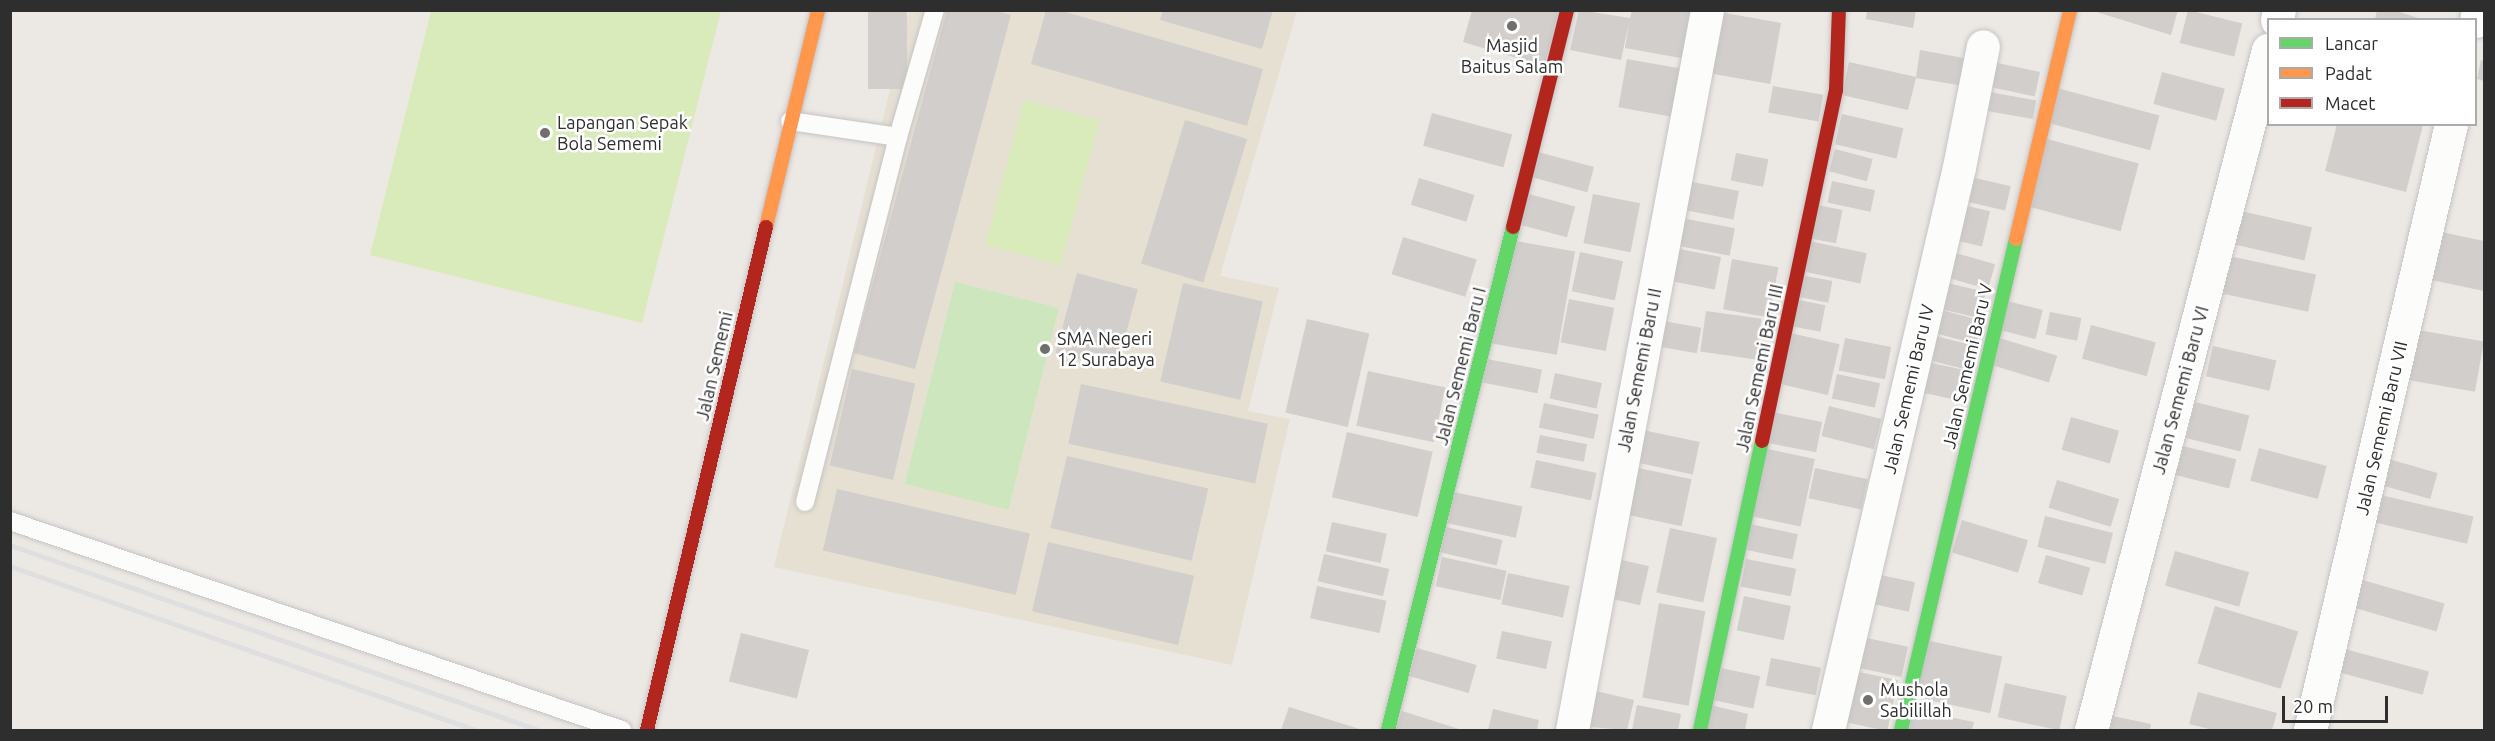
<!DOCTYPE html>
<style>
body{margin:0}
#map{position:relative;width:2495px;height:741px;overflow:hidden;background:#ece8e4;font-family:Ubuntu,sans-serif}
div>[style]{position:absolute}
.education>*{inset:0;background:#e6e0d3}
.green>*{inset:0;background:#cee6be;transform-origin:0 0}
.pitch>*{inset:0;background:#d9eabb;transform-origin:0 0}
.building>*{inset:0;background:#d1cecb;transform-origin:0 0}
.roads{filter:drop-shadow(0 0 2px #c5c4c5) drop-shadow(0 0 2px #c5c4c5)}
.lane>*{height:18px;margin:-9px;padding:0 9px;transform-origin:9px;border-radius:9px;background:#fcfcfb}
.street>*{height:33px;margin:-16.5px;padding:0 16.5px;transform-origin:16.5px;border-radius:16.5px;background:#fcfcfb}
.fast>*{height:14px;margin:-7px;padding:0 7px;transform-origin:7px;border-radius:7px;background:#63d668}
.slow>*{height:14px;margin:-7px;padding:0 7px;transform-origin:7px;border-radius:7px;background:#ff974d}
.jam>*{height:14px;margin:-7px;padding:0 7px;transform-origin:7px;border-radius:7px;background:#b3261e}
.rail>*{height:4.5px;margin:-2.25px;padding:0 2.25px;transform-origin:2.25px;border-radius:2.25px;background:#dfdfe1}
.dots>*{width:16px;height:16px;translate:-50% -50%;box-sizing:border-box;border:3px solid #fff;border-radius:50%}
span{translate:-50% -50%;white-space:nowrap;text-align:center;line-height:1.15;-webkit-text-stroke:5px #fff;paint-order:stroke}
.poi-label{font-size:18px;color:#2e2e2e}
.left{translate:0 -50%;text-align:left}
.street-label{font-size:18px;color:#2e2e2e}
.frame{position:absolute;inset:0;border:12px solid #2e2e2e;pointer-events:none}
.legend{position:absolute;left:2267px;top:18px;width:210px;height:108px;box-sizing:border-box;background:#fff;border:2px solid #ababab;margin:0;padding:8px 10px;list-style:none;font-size:18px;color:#2e2e2e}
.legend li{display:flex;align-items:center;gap:12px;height:30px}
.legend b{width:30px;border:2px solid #ababab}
.scale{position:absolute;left:2282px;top:696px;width:106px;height:27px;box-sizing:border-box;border:3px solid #2e2e2e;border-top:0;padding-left:8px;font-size:18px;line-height:21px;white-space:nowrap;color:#2e2e2e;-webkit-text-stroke:4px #fff;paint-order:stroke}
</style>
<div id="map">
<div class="education">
<div style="clip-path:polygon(909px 11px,1297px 11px,1220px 276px,1279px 288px,1248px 411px,1290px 419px,1232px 665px,774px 567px)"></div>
</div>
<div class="green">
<div style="left:955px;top:282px;width:107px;height:208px;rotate:14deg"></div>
</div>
<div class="pitch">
<div style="clip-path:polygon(431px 11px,721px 11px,642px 323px,370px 255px)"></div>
<div style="left:1024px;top:100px;width:78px;height:150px;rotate:15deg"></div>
</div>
<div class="building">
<div style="left:868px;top:10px;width:39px;height:79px"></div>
<div style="clip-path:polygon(947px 10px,993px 10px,1011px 15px,915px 369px,854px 353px)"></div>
<div style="clip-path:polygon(1046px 10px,1059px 10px,1263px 69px,1247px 126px,1031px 64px)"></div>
<div style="clip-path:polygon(1163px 10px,1273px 10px,1262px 49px,1160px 20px)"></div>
<div style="clip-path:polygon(1472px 10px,1562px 10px,1544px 66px,1463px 42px)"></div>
<div style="clip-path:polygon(1579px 10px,1630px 18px,1632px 10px,1694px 10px,1686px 59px,1625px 48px,1629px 22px,1621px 60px,1570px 50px)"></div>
<div style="clip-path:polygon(1867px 10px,1916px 10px,1913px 28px,1866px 19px)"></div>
<div style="clip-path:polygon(2090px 10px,2178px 10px,2171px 35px)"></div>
<div style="left:2188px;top:10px;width:56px;height:34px;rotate:14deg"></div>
<div style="clip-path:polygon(2377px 10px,2394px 10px,2424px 20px,2375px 20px)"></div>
<div style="left:1719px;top:12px;width:63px;height:62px;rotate:10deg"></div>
<div style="clip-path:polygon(1920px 50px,1969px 59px,1964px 86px,1916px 78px,1908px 110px,1842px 95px,1849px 62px,1916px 77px)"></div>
<div style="left:1627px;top:59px;width:60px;height:49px;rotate:10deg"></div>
<div style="clip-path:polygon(2481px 60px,2484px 61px,2484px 81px,2477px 79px)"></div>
<div style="left:1993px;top:62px;width:48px;height:25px;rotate:12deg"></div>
<div style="left:2162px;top:72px;width:65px;height:33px;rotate:15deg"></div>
<div style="left:1773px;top:86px;width:51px;height:27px;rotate:10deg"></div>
<div style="left:2057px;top:88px;width:106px;height:36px;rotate:15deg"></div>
<div style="left:1989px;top:92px;width:48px;height:19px;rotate:10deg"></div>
<div style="left:1432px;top:113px;width:83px;height:34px;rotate:15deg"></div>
<div style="left:1842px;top:114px;width:63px;height:31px;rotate:13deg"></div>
<div style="left:1185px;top:120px;width:65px;height:150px;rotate:17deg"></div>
<div style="clip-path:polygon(2337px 124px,2423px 125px,2406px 192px,2325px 171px)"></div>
<div style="left:2047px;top:139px;width:95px;height:70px;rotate:15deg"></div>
<div style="left:1835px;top:149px;width:39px;height:23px;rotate:15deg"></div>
<div style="left:1538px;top:152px;width:58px;height:26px;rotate:15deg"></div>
<div style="left:1736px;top:153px;width:33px;height:28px;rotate:11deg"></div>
<div style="left:1962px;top:175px;width:50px;height:25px;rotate:13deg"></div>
<div style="left:1419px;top:178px;width:58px;height:28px;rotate:17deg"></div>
<div style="left:1682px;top:180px;width:58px;height:29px;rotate:11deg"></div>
<div style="left:1832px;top:181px;width:44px;height:22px;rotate:12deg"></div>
<div style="left:1525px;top:193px;width:52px;height:32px;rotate:15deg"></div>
<div style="left:1593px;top:194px;width:48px;height:50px;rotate:11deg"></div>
<div style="left:1954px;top:203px;width:37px;height:36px;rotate:13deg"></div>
<div style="left:1812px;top:204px;width:31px;height:34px;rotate:11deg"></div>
<div style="left:2237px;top:210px;width:77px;height:34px;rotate:13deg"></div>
<div style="left:1677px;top:217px;width:59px;height:28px;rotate:11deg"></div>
<div style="clip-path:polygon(2432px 230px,2484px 241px,2484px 291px,2422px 278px)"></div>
<div style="left:1403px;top:237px;width:77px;height:39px;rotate:17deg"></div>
<div style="left:1510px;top:240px;width:66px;height:105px;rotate:10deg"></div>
<div style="left:1809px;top:241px;width:59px;height:31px;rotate:12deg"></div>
<div style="left:1669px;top:247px;width:53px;height:33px;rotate:11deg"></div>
<div style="left:1949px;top:251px;width:48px;height:26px;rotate:16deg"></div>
<div style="left:1580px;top:252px;width:44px;height:40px;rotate:12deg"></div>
<div style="left:2224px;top:255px;width:94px;height:38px;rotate:12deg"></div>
<div style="left:1732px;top:259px;width:47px;height:51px;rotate:10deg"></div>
<div style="left:1077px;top:273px;width:63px;height:83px;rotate:15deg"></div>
<div style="left:1801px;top:275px;width:32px;height:22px;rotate:11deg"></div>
<div style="left:1943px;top:282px;width:44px;height:27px;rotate:13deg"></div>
<div style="left:1183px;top:283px;width:82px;height:101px;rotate:13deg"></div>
<div style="left:1569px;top:299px;width:46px;height:44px;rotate:11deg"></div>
<div style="left:1793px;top:299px;width:33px;height:27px;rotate:11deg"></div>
<div style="left:2003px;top:300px;width:41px;height:30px;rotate:14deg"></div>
<div style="left:1938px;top:309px;width:46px;height:24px;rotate:15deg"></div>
<div style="left:1706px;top:311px;width:56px;height:41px;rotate:8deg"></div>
<div style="left:2050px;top:312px;width:32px;height:23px;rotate:11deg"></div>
<div style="left:1307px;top:319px;width:64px;height:96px;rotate:13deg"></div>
<div style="left:1652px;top:319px;width:50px;height:26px;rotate:10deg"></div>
<div style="left:2091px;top:325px;width:67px;height:35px;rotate:15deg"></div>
<div style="left:2407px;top:328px;width:78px;height:51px;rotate:10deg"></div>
<div style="left:1786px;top:332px;width:55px;height:52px;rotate:13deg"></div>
<div style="left:1927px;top:334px;width:54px;height:25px;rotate:14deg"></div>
<div style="left:1996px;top:337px;width:64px;height:28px;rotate:17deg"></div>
<div style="left:1845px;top:338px;width:47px;height:33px;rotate:11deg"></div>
<div style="left:2213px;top:346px;width:65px;height:31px;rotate:13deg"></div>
<div style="left:1487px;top:359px;width:56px;height:24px;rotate:11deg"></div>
<div style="left:1927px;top:362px;width:43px;height:31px;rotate:12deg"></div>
<div style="left:852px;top:369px;width:65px;height:99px;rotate:13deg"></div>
<div style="left:1368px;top:371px;width:79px;height:56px;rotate:12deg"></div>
<div style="left:1555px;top:373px;width:48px;height:26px;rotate:12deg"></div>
<div style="left:1837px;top:374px;width:44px;height:25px;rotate:12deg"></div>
<div style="left:1081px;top:384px;width:191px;height:61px;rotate:12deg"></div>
<div style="left:2195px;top:402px;width:56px;height:37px;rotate:14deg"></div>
<div style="left:1544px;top:403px;width:56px;height:25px;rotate:12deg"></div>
<div style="left:1829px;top:406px;width:54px;height:31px;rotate:14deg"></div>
<div style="left:1771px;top:412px;width:52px;height:31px;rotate:11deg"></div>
<div style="left:2071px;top:417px;width:50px;height:34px;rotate:16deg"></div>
<div style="left:1638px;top:429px;width:63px;height:33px;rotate:12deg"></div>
<div style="left:1347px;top:432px;width:88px;height:67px;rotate:13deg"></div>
<div style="left:1540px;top:435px;width:48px;height:18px;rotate:11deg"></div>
<div style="left:2183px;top:446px;width:55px;height:30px;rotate:14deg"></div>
<div style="left:1763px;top:448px;width:53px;height:69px;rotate:12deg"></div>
<div style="left:2259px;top:448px;width:70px;height:34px;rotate:15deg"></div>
<div style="left:1067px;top:456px;width:145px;height:74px;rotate:13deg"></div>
<div style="left:2378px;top:456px;width:62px;height:27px;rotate:16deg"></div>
<div style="left:1536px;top:460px;width:62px;height:28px;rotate:12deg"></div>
<div style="left:1629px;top:466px;width:64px;height:48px;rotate:12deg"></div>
<div style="left:1815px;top:468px;width:54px;height:31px;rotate:12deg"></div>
<div style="left:2057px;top:480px;width:65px;height:29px;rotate:17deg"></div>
<div style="left:837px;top:489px;width:198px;height:63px;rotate:13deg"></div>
<div style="left:1454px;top:492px;width:70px;height:32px;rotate:12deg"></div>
<div style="left:2376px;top:494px;width:100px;height:28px;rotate:13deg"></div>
<div style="left:2045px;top:516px;width:70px;height:32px;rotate:14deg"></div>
<div style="left:1962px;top:520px;width:69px;height:34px;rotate:17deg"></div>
<div style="left:1332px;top:522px;width:56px;height:30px;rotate:12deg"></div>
<div style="left:1750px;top:524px;width:49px;height:26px;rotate:12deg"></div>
<div style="left:1446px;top:527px;width:58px;height:26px;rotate:13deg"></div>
<div style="left:1670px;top:528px;width:48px;height:66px;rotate:12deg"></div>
<div style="left:1048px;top:542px;width:150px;height:71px;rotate:13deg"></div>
<div style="left:2175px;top:551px;width:77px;height:36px;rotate:16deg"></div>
<div style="left:1324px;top:554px;width:67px;height:28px;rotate:13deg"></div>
<div style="left:2046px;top:555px;width:46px;height:29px;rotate:16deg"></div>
<div style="left:1442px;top:557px;width:66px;height:30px;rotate:12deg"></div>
<div style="left:1609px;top:557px;width:41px;height:40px;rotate:13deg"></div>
<div style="left:1746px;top:559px;width:51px;height:28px;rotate:11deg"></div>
<div style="left:1508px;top:573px;width:63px;height:32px;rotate:12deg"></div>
<div style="left:1871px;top:573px;width:45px;height:30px;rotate:12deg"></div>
<div style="left:2359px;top:579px;width:89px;height:29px;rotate:16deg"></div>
<div style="left:1317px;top:586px;width:71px;height:33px;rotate:12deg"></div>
<div style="left:1744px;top:596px;width:48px;height:35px;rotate:12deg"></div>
<div style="left:1659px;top:603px;width:47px;height:96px;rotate:10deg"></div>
<div style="left:2215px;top:606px;width:87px;height:60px;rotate:17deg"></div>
<div style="left:1502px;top:631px;width:51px;height:28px;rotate:12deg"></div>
<div style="left:741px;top:633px;width:70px;height:50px;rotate:14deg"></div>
<div style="left:1862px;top:637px;width:47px;height:31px;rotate:12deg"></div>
<div style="left:1925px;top:640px;width:79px;height:58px;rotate:12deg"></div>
<div style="left:1417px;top:648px;width:62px;height:29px;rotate:16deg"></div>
<div style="left:2341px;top:648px;width:91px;height:24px;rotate:15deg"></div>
<div style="left:1771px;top:658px;width:51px;height:28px;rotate:11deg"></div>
<div style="left:1721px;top:668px;width:40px;height:33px;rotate:12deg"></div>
<div style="left:1850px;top:670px;width:49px;height:52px;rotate:12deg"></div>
<div style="left:2005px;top:683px;width:63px;height:35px;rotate:12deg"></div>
<div style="clip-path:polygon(1583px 688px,1634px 700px,1627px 730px,1575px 726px)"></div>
<div style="clip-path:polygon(2198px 692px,2277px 713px,2272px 730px,2213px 730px,2189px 724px)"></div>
<div style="clip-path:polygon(1637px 705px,1681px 714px,1678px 730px,1632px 730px)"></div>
<div style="clip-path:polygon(1710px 705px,1748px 714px,1745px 730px,1705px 730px)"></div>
<div style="clip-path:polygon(1289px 707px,1363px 730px,1281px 730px)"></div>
<div style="clip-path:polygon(1493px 709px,1539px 720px,1537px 730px,1488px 730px)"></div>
<div style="clip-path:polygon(1913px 710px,1974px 722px,1972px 730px,1909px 730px)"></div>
<div style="clip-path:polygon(1402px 711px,1462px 730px,1395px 730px)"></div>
<div style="clip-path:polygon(2103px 714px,2151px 724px,2150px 730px,2099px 730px)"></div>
</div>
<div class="roads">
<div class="lane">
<div style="left:790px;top:121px;width:109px;rotate:8.4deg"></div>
<div style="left:898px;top:137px;width:132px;rotate:-73.8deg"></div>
<div style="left:805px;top:502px;width:377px;rotate:-75.7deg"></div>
<div style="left:10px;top:521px;width:647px;rotate:18.86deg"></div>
</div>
<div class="street">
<div style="left:2277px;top:20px;width:10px;rotate:-79deg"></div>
<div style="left:2476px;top:21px;width:11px;rotate:-80deg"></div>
<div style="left:1572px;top:730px;width:733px;rotate:-79.38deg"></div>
<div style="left:1828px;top:730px;width:578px;rotate:-76.9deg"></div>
<div style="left:1959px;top:167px;width:123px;rotate:-78.8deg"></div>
<div style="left:2091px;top:730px;width:703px;rotate:-75.41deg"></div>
<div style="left:2310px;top:730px;width:622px;rotate:-76.9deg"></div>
</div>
<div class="fast">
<div style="left:1388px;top:730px;width:518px;rotate:-76.04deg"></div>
<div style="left:1700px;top:730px;width:296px;rotate:-77.9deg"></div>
<div style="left:1901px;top:730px;width:504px;rotate:-76.82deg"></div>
</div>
<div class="slow">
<div style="left:766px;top:227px;width:223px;rotate:-76.5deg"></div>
<div style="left:2016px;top:239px;width:235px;rotate:-76.7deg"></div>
</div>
<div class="jam">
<div style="left:1513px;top:227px;width:224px;rotate:-76deg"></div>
<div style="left:1762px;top:441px;width:359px;rotate:-78.1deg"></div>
<div style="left:1836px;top:90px;width:80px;rotate:-87.9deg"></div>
<div style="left:647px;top:730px;width:517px;rotate:-76.69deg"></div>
</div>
</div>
<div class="rail">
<div style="left:10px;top:545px;width:560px;rotate:19.28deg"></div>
<div style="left:10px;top:566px;width:495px;rotate:19.4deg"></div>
</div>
<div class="dots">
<div style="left:1512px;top:26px;background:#706f6e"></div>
<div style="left:545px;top:133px;background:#706f6e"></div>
<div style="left:1045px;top:349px;background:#706f6e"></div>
<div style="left:1868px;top:700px;background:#706f6e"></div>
</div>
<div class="poi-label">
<span style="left:1512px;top:56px">Masjid<br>Baitus Salam</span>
<span class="left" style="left:557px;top:133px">Lapangan Sepak<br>Bola Sememi</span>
<span class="left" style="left:1057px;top:349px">SMA Negeri<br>12 Surabaya</span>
<span class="left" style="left:1880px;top:700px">Mushola<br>Sabilillah</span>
</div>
<div class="street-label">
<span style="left:714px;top:366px;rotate:-77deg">Jalan Sememi</span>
<span style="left:1460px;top:366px;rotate:-76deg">Jalan Sememi Baru I</span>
<span style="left:1967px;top:366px;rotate:-77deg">Jalan Sememi Baru V</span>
<span style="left:1759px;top:368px;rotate:-78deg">Jalan Sememi Baru III</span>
<span style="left:1639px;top:370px;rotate:-79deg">Jalan Sememi Baru II</span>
<span style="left:1908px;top:389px;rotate:-77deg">Jalan Sememi Baru IV</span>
<span style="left:2180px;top:390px;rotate:-75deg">Jalan Sememi Baru VI</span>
<span style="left:2381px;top:428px;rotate:-77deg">Jalan Sememi Baru VII</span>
</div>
<div class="frame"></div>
<ul class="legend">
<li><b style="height:8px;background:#63d668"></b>Lancar</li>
<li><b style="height:8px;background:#ff974d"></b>Padat</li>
<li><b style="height:8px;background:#b3261e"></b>Macet</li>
</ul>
<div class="scale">20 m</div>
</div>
